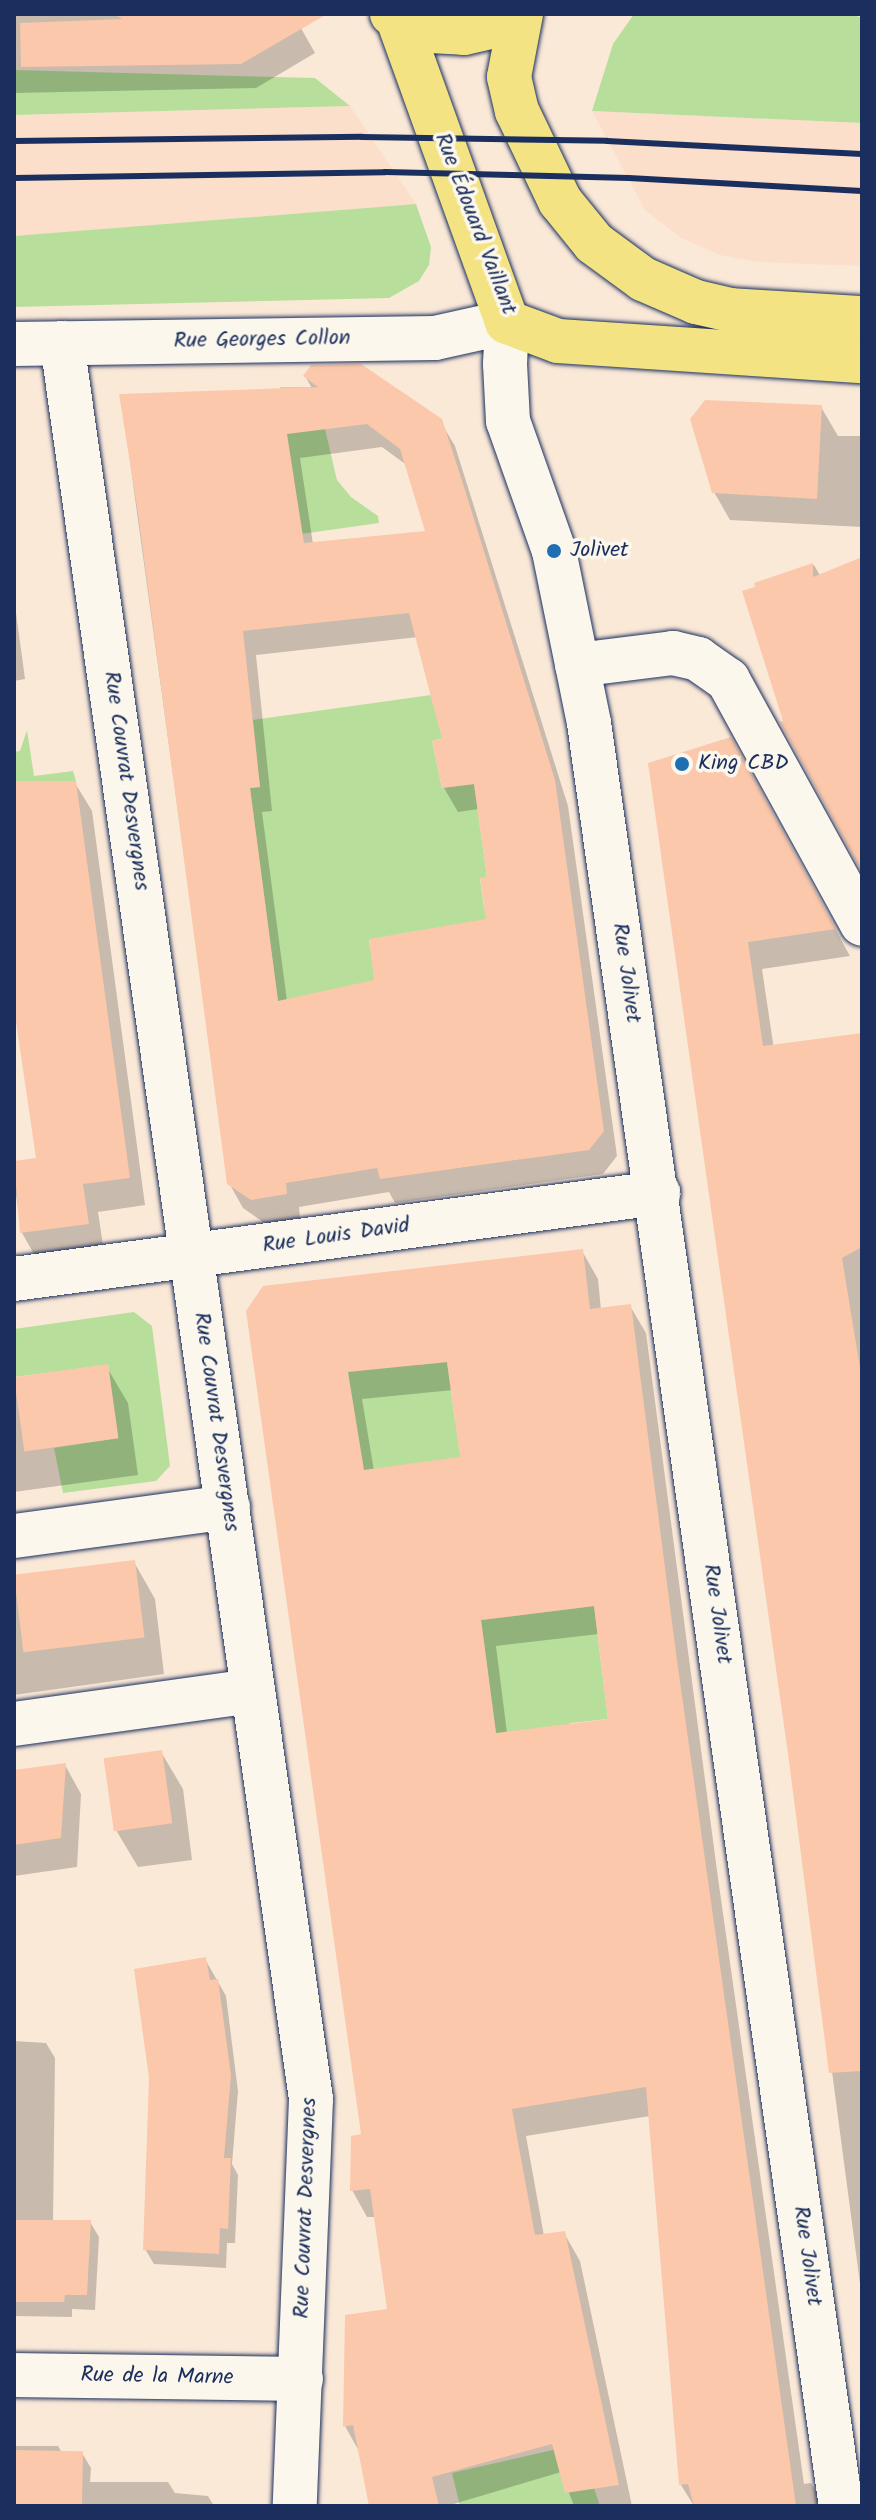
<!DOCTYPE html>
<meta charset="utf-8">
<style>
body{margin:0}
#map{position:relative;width:876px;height:2520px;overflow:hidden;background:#fbe9d8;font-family:Kalam,sans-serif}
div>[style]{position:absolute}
.built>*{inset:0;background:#fbdfca}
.green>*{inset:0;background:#b7df9b}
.shadow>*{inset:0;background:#0003}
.building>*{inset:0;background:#fbc8ab;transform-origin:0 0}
.roads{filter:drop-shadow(0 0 2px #1b2f5e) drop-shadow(0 0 2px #1b2f5e)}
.minor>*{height:44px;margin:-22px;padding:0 22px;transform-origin:22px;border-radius:22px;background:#fbf7ec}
.major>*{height:44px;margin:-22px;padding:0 22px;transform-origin:22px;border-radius:22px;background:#f4e382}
.rail>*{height:6px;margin:-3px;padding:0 3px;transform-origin:3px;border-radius:3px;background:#1b2f5e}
.dots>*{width:22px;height:22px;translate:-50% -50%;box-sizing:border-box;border:4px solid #fbf7ec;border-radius:50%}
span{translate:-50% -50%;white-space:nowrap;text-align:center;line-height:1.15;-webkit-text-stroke:7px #fbf7ec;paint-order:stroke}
.street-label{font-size:22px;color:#1b2f5e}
.poi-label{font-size:22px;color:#1b2f5e}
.left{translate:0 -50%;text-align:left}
.frame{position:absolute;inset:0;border:16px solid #1b2f5e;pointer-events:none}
</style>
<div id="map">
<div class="built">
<div style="clip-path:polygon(350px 106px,416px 204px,14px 236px,14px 115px)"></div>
<div style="clip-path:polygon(592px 111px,862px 123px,862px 266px,758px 262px,720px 255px,681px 238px,645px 210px)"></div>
</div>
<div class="green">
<div style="clip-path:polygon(634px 14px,851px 14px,862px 18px,862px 123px,592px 111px,613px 44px)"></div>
<div style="clip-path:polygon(14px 70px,315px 78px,350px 106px,14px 115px)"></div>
<div style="clip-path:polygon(416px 204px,431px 247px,429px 265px,419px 281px,389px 298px,14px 307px,14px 236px)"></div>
<div style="clip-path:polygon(280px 387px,325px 387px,325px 429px,337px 480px,351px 497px,378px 516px,379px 523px,301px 534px)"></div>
<div style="clip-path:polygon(431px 695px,454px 736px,432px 741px,442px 788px,474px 784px,487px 877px,480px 879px,484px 907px,518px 1067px,530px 1158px,453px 1169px,439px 1079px,424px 1011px,415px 931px,369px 941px,372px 958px,396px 984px,278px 1001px,250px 788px,260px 787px,253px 720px)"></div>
<div style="clip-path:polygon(27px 730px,34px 776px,73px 771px,76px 781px,14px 781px,14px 752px,20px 751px)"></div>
<div style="clip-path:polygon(134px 1312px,152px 1326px,170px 1466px,156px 1481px,63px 1493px,54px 1448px,118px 1438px,108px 1365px,14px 1377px,14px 1329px)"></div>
<div style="clip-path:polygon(417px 1360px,419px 1365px,447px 1362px,455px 1421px,564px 1452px,364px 1470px,324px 1372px)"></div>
<div style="clip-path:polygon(594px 1606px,608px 1719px,571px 1723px,503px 1786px,481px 1620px)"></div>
<div style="clip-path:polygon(579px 2444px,600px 2506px,460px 2506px,452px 2473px)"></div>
</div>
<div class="shadow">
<div style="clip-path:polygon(14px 14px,293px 14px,315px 53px,256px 88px,14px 93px)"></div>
<div style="clip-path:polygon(evenodd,305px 376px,440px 421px,455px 446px,568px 806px,617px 1156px,603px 1174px,395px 1203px,389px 1192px,299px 1207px,300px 1218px,266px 1224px,243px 1208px,229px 1183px,121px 396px,313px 390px,305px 376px,382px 447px,408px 466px,428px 533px,313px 544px,300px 458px,382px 447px,305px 376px,418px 637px,445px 740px,444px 788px,458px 812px,479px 809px,489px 878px,488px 920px,376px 982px,287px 1001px,262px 812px,272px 811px,256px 655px,418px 637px)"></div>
<div style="clip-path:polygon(821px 407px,838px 436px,862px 436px,862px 527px,730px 520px,714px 492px)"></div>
<div style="clip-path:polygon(814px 565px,862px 649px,862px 872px,785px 722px,756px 585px)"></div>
<div style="clip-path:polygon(14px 598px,25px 679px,14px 681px)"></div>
<div style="clip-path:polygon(650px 764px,746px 767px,850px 956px,762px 969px,777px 1070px,862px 1039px,862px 2299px,791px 1761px)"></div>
<div style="clip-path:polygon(14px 783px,75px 783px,92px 811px,145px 1205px,98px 1212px,104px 1252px,38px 1261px,22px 1233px,14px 1182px,14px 1163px,38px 1159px,14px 1000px)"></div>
<div style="clip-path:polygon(evenodd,582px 1251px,598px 1279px,601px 1310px,630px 1306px,646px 1333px,718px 1878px,804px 2484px,811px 2483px,824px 2506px,694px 2506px,681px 2485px,650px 2116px,526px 2136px,544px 2236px,564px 2233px,580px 2261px,632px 2506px,574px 2506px,561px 2472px,447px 2506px,370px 2506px,360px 2453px,345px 2426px,390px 2311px,376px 2217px,367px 2217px,352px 2190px,363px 2136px,248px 1312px,582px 1251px,453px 1390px,462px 1459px,374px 1471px,362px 1399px,453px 1390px,582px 1251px,599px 1634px,610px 1720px,507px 1733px,496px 1646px,599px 1634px)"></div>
<div style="clip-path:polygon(106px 1366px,128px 1403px,138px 1475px,14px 1492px,14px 1379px)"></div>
<div style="clip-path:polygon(134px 1562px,155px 1599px,164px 1674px,14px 1695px,14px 1579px)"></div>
<div style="clip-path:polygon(161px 1752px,183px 1789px,192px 1860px,138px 1867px,116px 1830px)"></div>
<div style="clip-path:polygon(65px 1765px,81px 1794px,77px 1867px,14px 1876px,14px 1772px)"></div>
<div style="clip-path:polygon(205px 1959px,226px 1996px,238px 2091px,232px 2164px,238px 2175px,235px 2243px,227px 2243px,226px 2268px,154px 2264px,145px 2249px)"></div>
<div style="clip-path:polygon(14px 2041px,46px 2043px,55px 2058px,53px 2222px,90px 2222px,99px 2237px,95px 2310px,72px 2309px,72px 2317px,14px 2316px)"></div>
<div style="clip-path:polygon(14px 2446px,58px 2446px,62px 2453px,82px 2453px,91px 2468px,90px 2482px,168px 2482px,175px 2493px,208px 2496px,214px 2506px,14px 2506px)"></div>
</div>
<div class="building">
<div style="clip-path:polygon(115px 14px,327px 14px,241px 64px,21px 67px,20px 23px,122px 19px)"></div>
<div style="clip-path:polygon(evenodd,361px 364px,442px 419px,464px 487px,555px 780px,604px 1131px,589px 1150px,380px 1179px,377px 1168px,286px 1183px,287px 1194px,251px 1200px,227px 1184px,138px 513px,119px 394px,318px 387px,303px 376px,311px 365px,361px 364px,367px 424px,400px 449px,425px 531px,304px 543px,287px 434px,367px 424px,361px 364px,409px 613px,442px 739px,432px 741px,442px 788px,474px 784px,487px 877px,480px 878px,486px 919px,369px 939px,374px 980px,278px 1001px,250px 788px,260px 787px,243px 631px,409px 613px)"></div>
<div style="clip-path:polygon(705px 400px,822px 405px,817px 499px,712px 493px,690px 419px)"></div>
<div style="clip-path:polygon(862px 557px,862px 872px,780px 722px,783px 721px,742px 591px,755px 587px,754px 583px,813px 563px,813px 577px)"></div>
<div style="clip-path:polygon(731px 737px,836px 929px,748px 942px,763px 1046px,862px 1033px,862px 1247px,842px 1258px,862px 1380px,862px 2071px,829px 2073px,789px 1761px,648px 763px)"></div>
<div style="clip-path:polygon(14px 781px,76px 781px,130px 1178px,83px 1184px,89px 1224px,20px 1233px,14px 1161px,36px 1158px,14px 1008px)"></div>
<div style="clip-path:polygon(evenodd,583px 1249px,590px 1309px,631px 1304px,676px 1653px,796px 2506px,694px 2506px,688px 2484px,679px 2485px,646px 2087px,512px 2109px,535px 2235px,565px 2231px,619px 2485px,565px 2493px,552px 2444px,432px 2477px,439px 2506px,369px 2506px,353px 2425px,343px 2427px,345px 2315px,387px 2309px,370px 2189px,350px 2191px,351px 2136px,361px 2134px,246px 1311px,263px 1286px,583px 1249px,447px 1362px,460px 1457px,364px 1470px,348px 1372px,447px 1362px,583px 1249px,594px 1606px,608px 1719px,496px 1733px,481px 1620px,594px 1606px)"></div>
<div style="left:108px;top:1364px;width:75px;height:95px;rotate:82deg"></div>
<div style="left:135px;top:1560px;width:78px;height:122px;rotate:83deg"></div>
<div style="left:162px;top:1750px;width:74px;height:59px;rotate:82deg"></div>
<div style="clip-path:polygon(66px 1763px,61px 1838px,14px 1845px,14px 1770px)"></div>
<div style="clip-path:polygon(206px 1957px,210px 1980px,218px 1979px,231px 2075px,224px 2158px,231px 2158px,228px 2229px,220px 2228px,219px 2254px,143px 2250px,149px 2078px,134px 1969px)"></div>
<div style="clip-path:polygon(14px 2220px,91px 2220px,87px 2295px,65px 2295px,64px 2302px,14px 2302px)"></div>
<div style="left:14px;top:2450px;width:69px;height:56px;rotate:1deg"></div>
</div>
<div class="roads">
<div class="minor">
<div style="left:62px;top:343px;width:1774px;rotate:81.93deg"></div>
<div style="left:311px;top:2099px;width:407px;rotate:92.3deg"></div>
<div style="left:14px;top:344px;width:421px;rotate:-0.8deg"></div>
<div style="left:435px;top:338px;width:74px;rotate:-12.5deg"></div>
<div style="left:507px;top:322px;width:42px;rotate:92.7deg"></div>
<div style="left:505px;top:364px;width:57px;rotate:87deg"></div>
<div style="left:508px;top:421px;width:138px;rotate:70.5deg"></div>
<div style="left:554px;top:551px;width:176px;rotate:78.5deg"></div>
<div style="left:589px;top:723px;width:1801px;rotate:81.96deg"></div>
<div style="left:577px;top:665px;width:97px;rotate:-7.1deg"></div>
<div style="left:673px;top:653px;width:26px;rotate:13deg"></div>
<div style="left:698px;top:659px;width:37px;rotate:35deg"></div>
<div style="left:728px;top:680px;width:278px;rotate:61.2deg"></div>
<div style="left:14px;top:1279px;width:650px;rotate:-7.61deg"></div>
<div style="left:14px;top:1536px;width:216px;rotate:-7.7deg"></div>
<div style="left:14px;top:1724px;width:241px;rotate:-7.9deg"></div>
<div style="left:14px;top:2375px;width:287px;rotate:0.8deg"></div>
</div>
<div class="major">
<div style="left:392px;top:14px;width:42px;rotate:24.1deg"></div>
<div style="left:430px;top:31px;width:34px;rotate:3deg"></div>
<div style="left:464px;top:33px;width:31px;rotate:-13deg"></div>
<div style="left:494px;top:26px;width:26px;rotate:-28deg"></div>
<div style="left:521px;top:14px;width:64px;rotate:100.8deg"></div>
<div style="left:509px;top:77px;width:35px;rotate:77deg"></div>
<div style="left:517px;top:111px;width:100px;rotate:64.5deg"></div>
<div style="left:560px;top:201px;width:54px;rotate:51deg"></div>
<div style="left:594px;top:243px;width:61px;rotate:36.3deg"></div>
<div style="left:643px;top:279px;width:58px;rotate:23.5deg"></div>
<div style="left:696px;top:302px;width:35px;rotate:13deg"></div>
<div style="left:730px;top:310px;width:132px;rotate:3.5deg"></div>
<div style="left:398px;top:19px;width:322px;rotate:70.2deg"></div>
<div style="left:507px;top:322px;width:54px;rotate:20.4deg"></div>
<div style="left:558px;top:341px;width:305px;rotate:3.8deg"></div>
</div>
</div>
<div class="rail">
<div style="left:14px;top:141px;width:348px;rotate:-0.7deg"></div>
<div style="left:362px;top:137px;width:245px;rotate:0.9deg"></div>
<div style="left:607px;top:141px;width:255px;rotate:2.9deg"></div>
<div style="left:14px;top:178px;width:371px;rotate:-0.9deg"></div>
<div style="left:385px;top:172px;width:244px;rotate:1.4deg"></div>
<div style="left:629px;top:178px;width:233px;rotate:3.2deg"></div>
</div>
<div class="dots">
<div style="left:554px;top:551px;background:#1f6fb2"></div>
<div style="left:682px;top:764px;background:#1f6fb2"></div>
</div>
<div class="street-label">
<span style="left:475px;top:224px;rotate:69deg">Rue Édouard Vaillant</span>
<span style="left:262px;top:340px;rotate:-1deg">Rue Georges Collon</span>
<span style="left:126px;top:781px;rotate:82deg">Rue Couvrat Desvergnes</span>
<span style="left:626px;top:973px;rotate:82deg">Rue Jolivet</span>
<span style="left:336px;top:1236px;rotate:-8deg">Rue Louis David</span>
<span style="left:216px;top:1422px;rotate:82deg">Rue Couvrat Desvergnes</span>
<span style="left:717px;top:1614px;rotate:82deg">Rue Jolivet</span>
<span style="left:306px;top:2208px;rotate:-88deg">Rue Couvrat Desvergnes</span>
<span style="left:807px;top:2256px;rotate:82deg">Rue Jolivet</span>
<span style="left:157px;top:2377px;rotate:1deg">Rue de la Marne</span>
</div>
<div class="poi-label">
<span class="left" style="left:570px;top:551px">Jolivet</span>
<span class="left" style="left:698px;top:764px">King CBD</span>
</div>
<div class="frame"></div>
</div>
